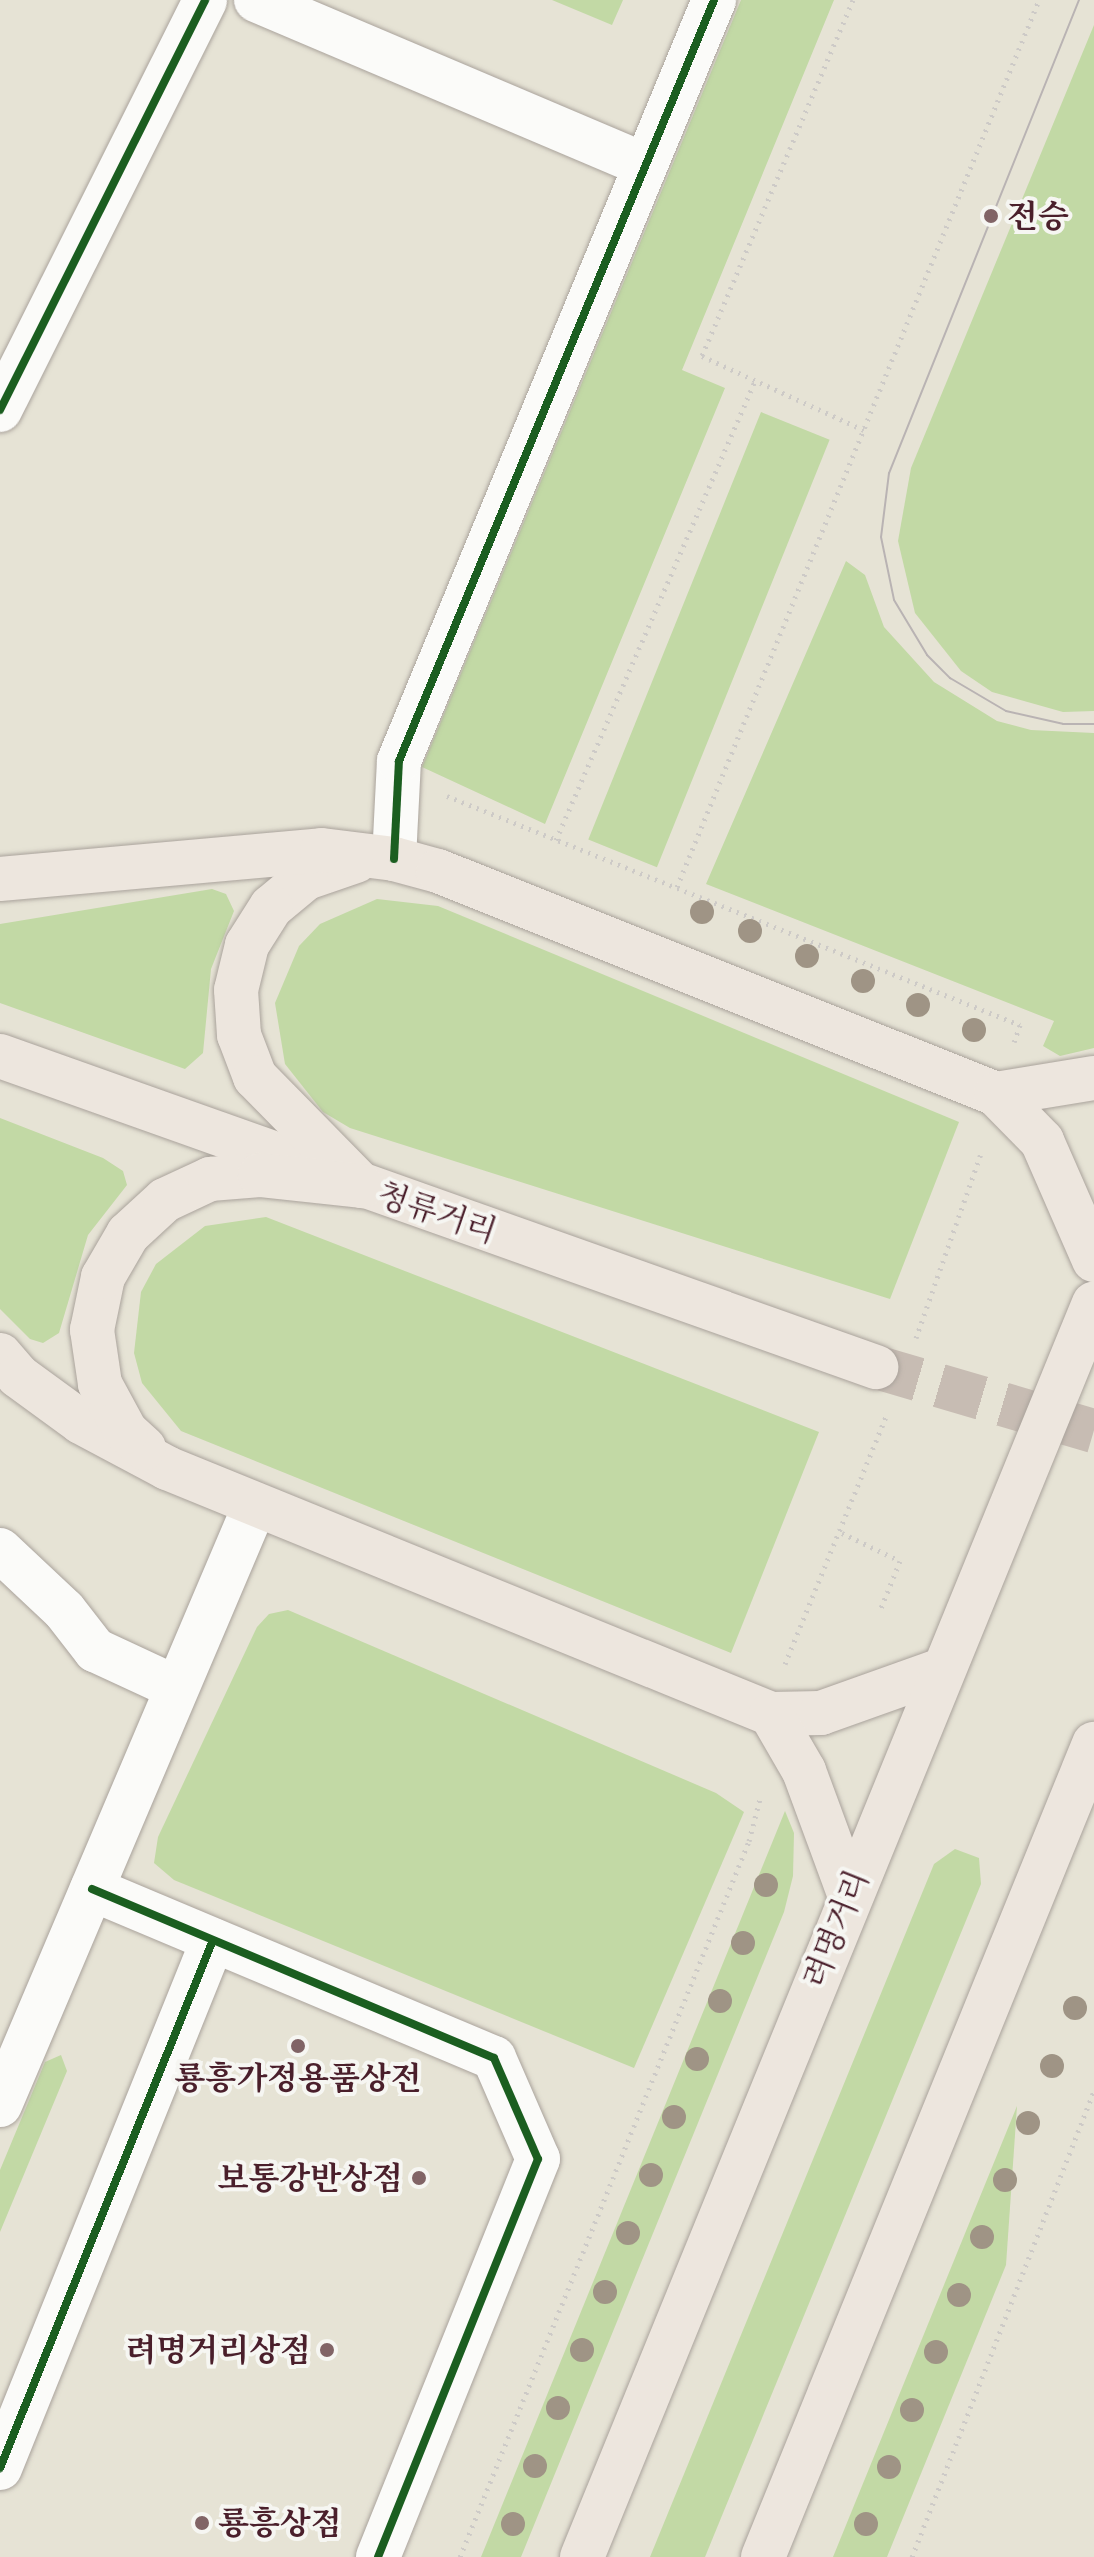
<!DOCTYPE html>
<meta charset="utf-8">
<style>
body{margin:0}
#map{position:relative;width:1094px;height:2557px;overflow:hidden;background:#e6e3d5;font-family:"EB Garamond","Noto Serif KR",serif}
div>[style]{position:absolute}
.green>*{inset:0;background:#c2d9a5;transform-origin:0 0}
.primary-tunnel>*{height:44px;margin-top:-22px;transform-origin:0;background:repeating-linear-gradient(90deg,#c7bcb3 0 44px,transparent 0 66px)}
.path>*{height:5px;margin-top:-2.5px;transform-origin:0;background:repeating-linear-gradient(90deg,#cdcac7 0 2px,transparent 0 8px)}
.roads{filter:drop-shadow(0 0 2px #aaa39c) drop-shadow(0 0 2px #aaa39c)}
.minor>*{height:44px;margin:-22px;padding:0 22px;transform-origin:22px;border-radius:22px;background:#fbfbf9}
.primary>*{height:44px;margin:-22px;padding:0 22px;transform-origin:22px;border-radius:22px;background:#ede6de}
.trunk>*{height:44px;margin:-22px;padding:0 22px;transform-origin:22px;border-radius:22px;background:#ede6de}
.tram>*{height:2px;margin:-1px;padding:0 1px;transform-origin:1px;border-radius:1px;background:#b9b3b3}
.cycleway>*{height:8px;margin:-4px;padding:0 4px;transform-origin:4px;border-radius:4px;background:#1b5e20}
.trees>*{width:24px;height:24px;margin:-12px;border-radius:50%;background:#9f9485}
.dots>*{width:22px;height:22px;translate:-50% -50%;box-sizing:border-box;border:4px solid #f6f6f2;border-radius:50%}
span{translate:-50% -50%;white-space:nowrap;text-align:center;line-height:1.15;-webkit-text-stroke:8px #f6f6f2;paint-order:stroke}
.poi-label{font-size:32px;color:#4a1f2b;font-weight:700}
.left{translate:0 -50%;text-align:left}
.right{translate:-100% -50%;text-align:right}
.street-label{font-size:32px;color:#4a1f2b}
</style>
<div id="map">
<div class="green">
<div style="clip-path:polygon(552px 0,623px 0,612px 25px)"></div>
<div style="clip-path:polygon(741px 0,834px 0,682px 370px,725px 388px,545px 824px,422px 767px)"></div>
<div style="clip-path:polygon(1094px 25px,1094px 711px,1063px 712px,992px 692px,961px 671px,915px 613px,898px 541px,911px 468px)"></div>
<div style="left:761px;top:412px;width:74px;height:461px;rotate:22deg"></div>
<div style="clip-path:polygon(846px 561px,865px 575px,884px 627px,934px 682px,997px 721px,1031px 730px,1094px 733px,1094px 1048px,1060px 1056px,1043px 1046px,1054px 1021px,706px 884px)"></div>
<div style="clip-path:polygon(212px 889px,226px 894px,234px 911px,211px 969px,203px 1053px,185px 1069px,0 1003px,0 924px)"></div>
<div style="clip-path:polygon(377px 899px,438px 906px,959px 1122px,890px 1299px,350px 1128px,323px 1112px,285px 1064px,275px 1003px,299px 946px,320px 924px)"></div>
<div style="clip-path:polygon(0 1118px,103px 1158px,123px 1171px,127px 1185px,88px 1235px,59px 1333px,43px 1343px,30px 1339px,0 1309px)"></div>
<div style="clip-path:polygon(266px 1217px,819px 1432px,731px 1653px,181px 1431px,142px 1383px,134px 1353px,141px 1292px,156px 1264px,205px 1226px)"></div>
<div style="clip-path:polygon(288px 1610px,716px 1793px,744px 1812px,634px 2068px,174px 1880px,154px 1863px,158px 1837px,257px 1627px,269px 1614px)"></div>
<div style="clip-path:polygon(785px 1811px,794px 1833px,793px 1876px,784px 1912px,521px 2557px,481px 2557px)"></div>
<div style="clip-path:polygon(955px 1849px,979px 1858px,981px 1884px,705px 2557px,650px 2557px,934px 1864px)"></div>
<div style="clip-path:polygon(61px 2055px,67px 2071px,0 2232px,0 2170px,45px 2062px)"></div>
<div style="clip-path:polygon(1017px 2106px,1006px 2265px,887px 2557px,833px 2557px)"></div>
</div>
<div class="primary-tunnel">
<div style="left:876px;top:1367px;width:227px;rotate:16.4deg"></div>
</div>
<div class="path">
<div style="left:853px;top:0;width:387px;rotate:113deg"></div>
<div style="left:702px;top:356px;width:178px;rotate:24.6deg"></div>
<div style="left:447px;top:796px;width:617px;rotate:21.78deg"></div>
<div style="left:1020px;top:1025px;width:18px;rotate:109deg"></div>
<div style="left:556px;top:840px;width:500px;rotate:-66.56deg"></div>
<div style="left:677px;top:887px;width:958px;rotate:-67.8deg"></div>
<div style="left:916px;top:1338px;width:198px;rotate:-70.6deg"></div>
<div style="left:842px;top:1533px;width:64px;rotate:25.8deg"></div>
<div style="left:900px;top:1561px;width:51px;rotate:112deg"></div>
<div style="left:785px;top:1664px;width:270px;rotate:-67.8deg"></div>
<div style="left:460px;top:2557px;width:772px;rotate:-68.02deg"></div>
<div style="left:749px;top:1841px;width:43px;rotate:-75.3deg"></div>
<div style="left:912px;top:2557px;width:500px;rotate:-68.67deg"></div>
</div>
<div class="roads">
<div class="minor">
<div style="left:256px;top:0;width:419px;rotate:23deg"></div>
<div style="left:0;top:410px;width:458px;rotate:-63.4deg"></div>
<div style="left:394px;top:859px;width:98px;rotate:-87.1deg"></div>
<div style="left:399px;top:761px;width:824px;rotate:-67.51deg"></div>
<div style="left:0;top:1550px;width:88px;rotate:43.2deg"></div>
<div style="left:64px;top:1610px;width:51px;rotate:52.2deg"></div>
<div style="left:95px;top:1650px;width:90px;rotate:24.9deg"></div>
<div style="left:92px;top:1889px;width:436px;rotate:22.8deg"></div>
<div style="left:494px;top:2058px;width:110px;rotate:66.5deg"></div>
<div style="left:538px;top:2159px;width:429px;rotate:111.9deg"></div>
<div style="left:0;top:2105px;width:652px;rotate:-66.97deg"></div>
<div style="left:0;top:2468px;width:569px;rotate:-68.03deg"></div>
</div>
<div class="primary">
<div style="left:0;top:1056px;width:930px;rotate:19.55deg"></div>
</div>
<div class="trunk">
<div style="left:356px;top:861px;width:53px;rotate:161.2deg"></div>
<div style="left:306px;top:878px;width:45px;rotate:140.4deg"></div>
<div style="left:271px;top:907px;width:45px;rotate:122.3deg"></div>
<div style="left:247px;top:945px;width:46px;rotate:103.7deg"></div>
<div style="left:236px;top:990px;width:45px;rotate:86.2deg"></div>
<div style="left:239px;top:1035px;width:45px;rotate:69.1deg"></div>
<div style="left:255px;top:1077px;width:153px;rotate:45.5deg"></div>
<div style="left:0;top:879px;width:323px;rotate:-5.1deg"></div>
<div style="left:322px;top:850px;width:73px;rotate:7.1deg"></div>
<div style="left:394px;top:859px;width:46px;rotate:15.3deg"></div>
<div style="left:438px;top:871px;width:601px;rotate:21.78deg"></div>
<div style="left:996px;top:1094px;width:99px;rotate:-9.3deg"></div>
<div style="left:996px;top:1094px;width:66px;rotate:45.6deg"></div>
<div style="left:1042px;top:1141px;width:130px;rotate:66.4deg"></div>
<div style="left:0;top:1355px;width:28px;rotate:49deg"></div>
<div style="left:18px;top:1376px;width:78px;rotate:36.1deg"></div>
<div style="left:81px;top:1422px;width:98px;rotate:28.1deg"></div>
<div style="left:167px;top:1468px;width:652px;rotate:22.16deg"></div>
<div style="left:771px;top:1714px;width:50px;rotate:-1.1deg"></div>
<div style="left:821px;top:1713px;width:128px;rotate:-19.6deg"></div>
<div style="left:144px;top:1448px;width:24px;rotate:-138deg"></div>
<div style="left:126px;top:1432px;width:55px;rotate:-118.4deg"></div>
<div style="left:100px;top:1384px;width:55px;rotate:-98.4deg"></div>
<div style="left:92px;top:1330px;width:54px;rotate:-78.3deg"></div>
<div style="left:103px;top:1277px;width:50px;rotate:-59.8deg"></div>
<div style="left:128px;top:1234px;width:50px;rotate:-42.6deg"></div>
<div style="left:165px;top:1200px;width:50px;rotate:-25deg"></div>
<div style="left:210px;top:1179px;width:50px;rotate:-4.6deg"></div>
<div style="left:260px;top:1175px;width:103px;rotate:6.2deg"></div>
<div style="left:771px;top:1714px;width:66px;rotate:59.9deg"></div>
<div style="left:804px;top:1771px;width:133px;rotate:69.8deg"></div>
<div style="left:582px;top:2557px;width:1354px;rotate:-67.79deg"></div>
<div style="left:763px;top:2557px;width:878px;rotate:-67.85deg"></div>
</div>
</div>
<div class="tram">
<div style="left:1079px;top:0;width:510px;rotate:111.88deg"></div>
<div style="left:889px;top:473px;width:64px;rotate:97.1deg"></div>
<div style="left:881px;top:537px;width:64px;rotate:78.3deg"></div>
<div style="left:894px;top:600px;width:64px;rotate:59deg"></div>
<div style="left:927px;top:655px;width:33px;rotate:45deg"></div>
<div style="left:950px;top:678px;width:65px;rotate:30.5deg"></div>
<div style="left:1006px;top:711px;width:58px;rotate:12.8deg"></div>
<div style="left:1063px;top:724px;width:31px"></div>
</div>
<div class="cycleway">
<div style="left:0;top:410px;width:458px;rotate:-63.4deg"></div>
<div style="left:394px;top:859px;width:98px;rotate:-87.1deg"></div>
<div style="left:399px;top:761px;width:824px;rotate:-67.51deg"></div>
<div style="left:92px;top:1889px;width:436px;rotate:22.8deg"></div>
<div style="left:494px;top:2058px;width:110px;rotate:66.5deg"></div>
<div style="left:538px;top:2159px;width:429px;rotate:111.9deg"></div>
<div style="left:0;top:2468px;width:569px;rotate:-68.03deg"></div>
</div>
<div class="trees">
<div style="left:702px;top:912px"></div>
<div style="left:750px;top:931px"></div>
<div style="left:807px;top:956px"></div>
<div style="left:863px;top:981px"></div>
<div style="left:918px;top:1005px"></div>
<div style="left:974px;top:1030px"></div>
<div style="left:766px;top:1885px"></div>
<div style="left:743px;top:1943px"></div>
<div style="left:720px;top:2001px"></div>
<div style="left:1075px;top:2008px"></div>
<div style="left:697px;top:2059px"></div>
<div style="left:1052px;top:2066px"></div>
<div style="left:674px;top:2117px"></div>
<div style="left:1028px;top:2123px"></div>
<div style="left:651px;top:2175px"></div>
<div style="left:1005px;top:2180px"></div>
<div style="left:628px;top:2233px"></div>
<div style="left:982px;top:2237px"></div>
<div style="left:605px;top:2292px"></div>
<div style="left:959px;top:2295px"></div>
<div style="left:582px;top:2350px"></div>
<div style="left:936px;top:2352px"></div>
<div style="left:558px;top:2408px"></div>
<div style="left:912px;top:2410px"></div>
<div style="left:535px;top:2466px"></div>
<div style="left:889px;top:2467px"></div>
<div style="left:513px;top:2524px"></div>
<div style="left:866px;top:2524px"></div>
</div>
<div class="dots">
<div style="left:991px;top:216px;background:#816466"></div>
<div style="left:298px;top:2046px;background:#816466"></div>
<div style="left:419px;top:2178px;background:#816466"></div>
<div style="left:327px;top:2350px;background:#816466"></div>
<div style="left:202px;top:2523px;background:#816466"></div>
</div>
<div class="poi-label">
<span class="left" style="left:1007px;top:216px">전승</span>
<span style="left:298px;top:2078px">룡흥가정용품상전</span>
<span class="right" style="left:403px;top:2178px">보통강반상점</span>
<span class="right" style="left:311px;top:2350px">려명거리상점</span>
<span class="left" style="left:218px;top:2523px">룡흥상점</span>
</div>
<div class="street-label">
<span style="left:437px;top:1213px;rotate:19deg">청류거리</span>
<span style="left:836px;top:1929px;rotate:-68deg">려명거리</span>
</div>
</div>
